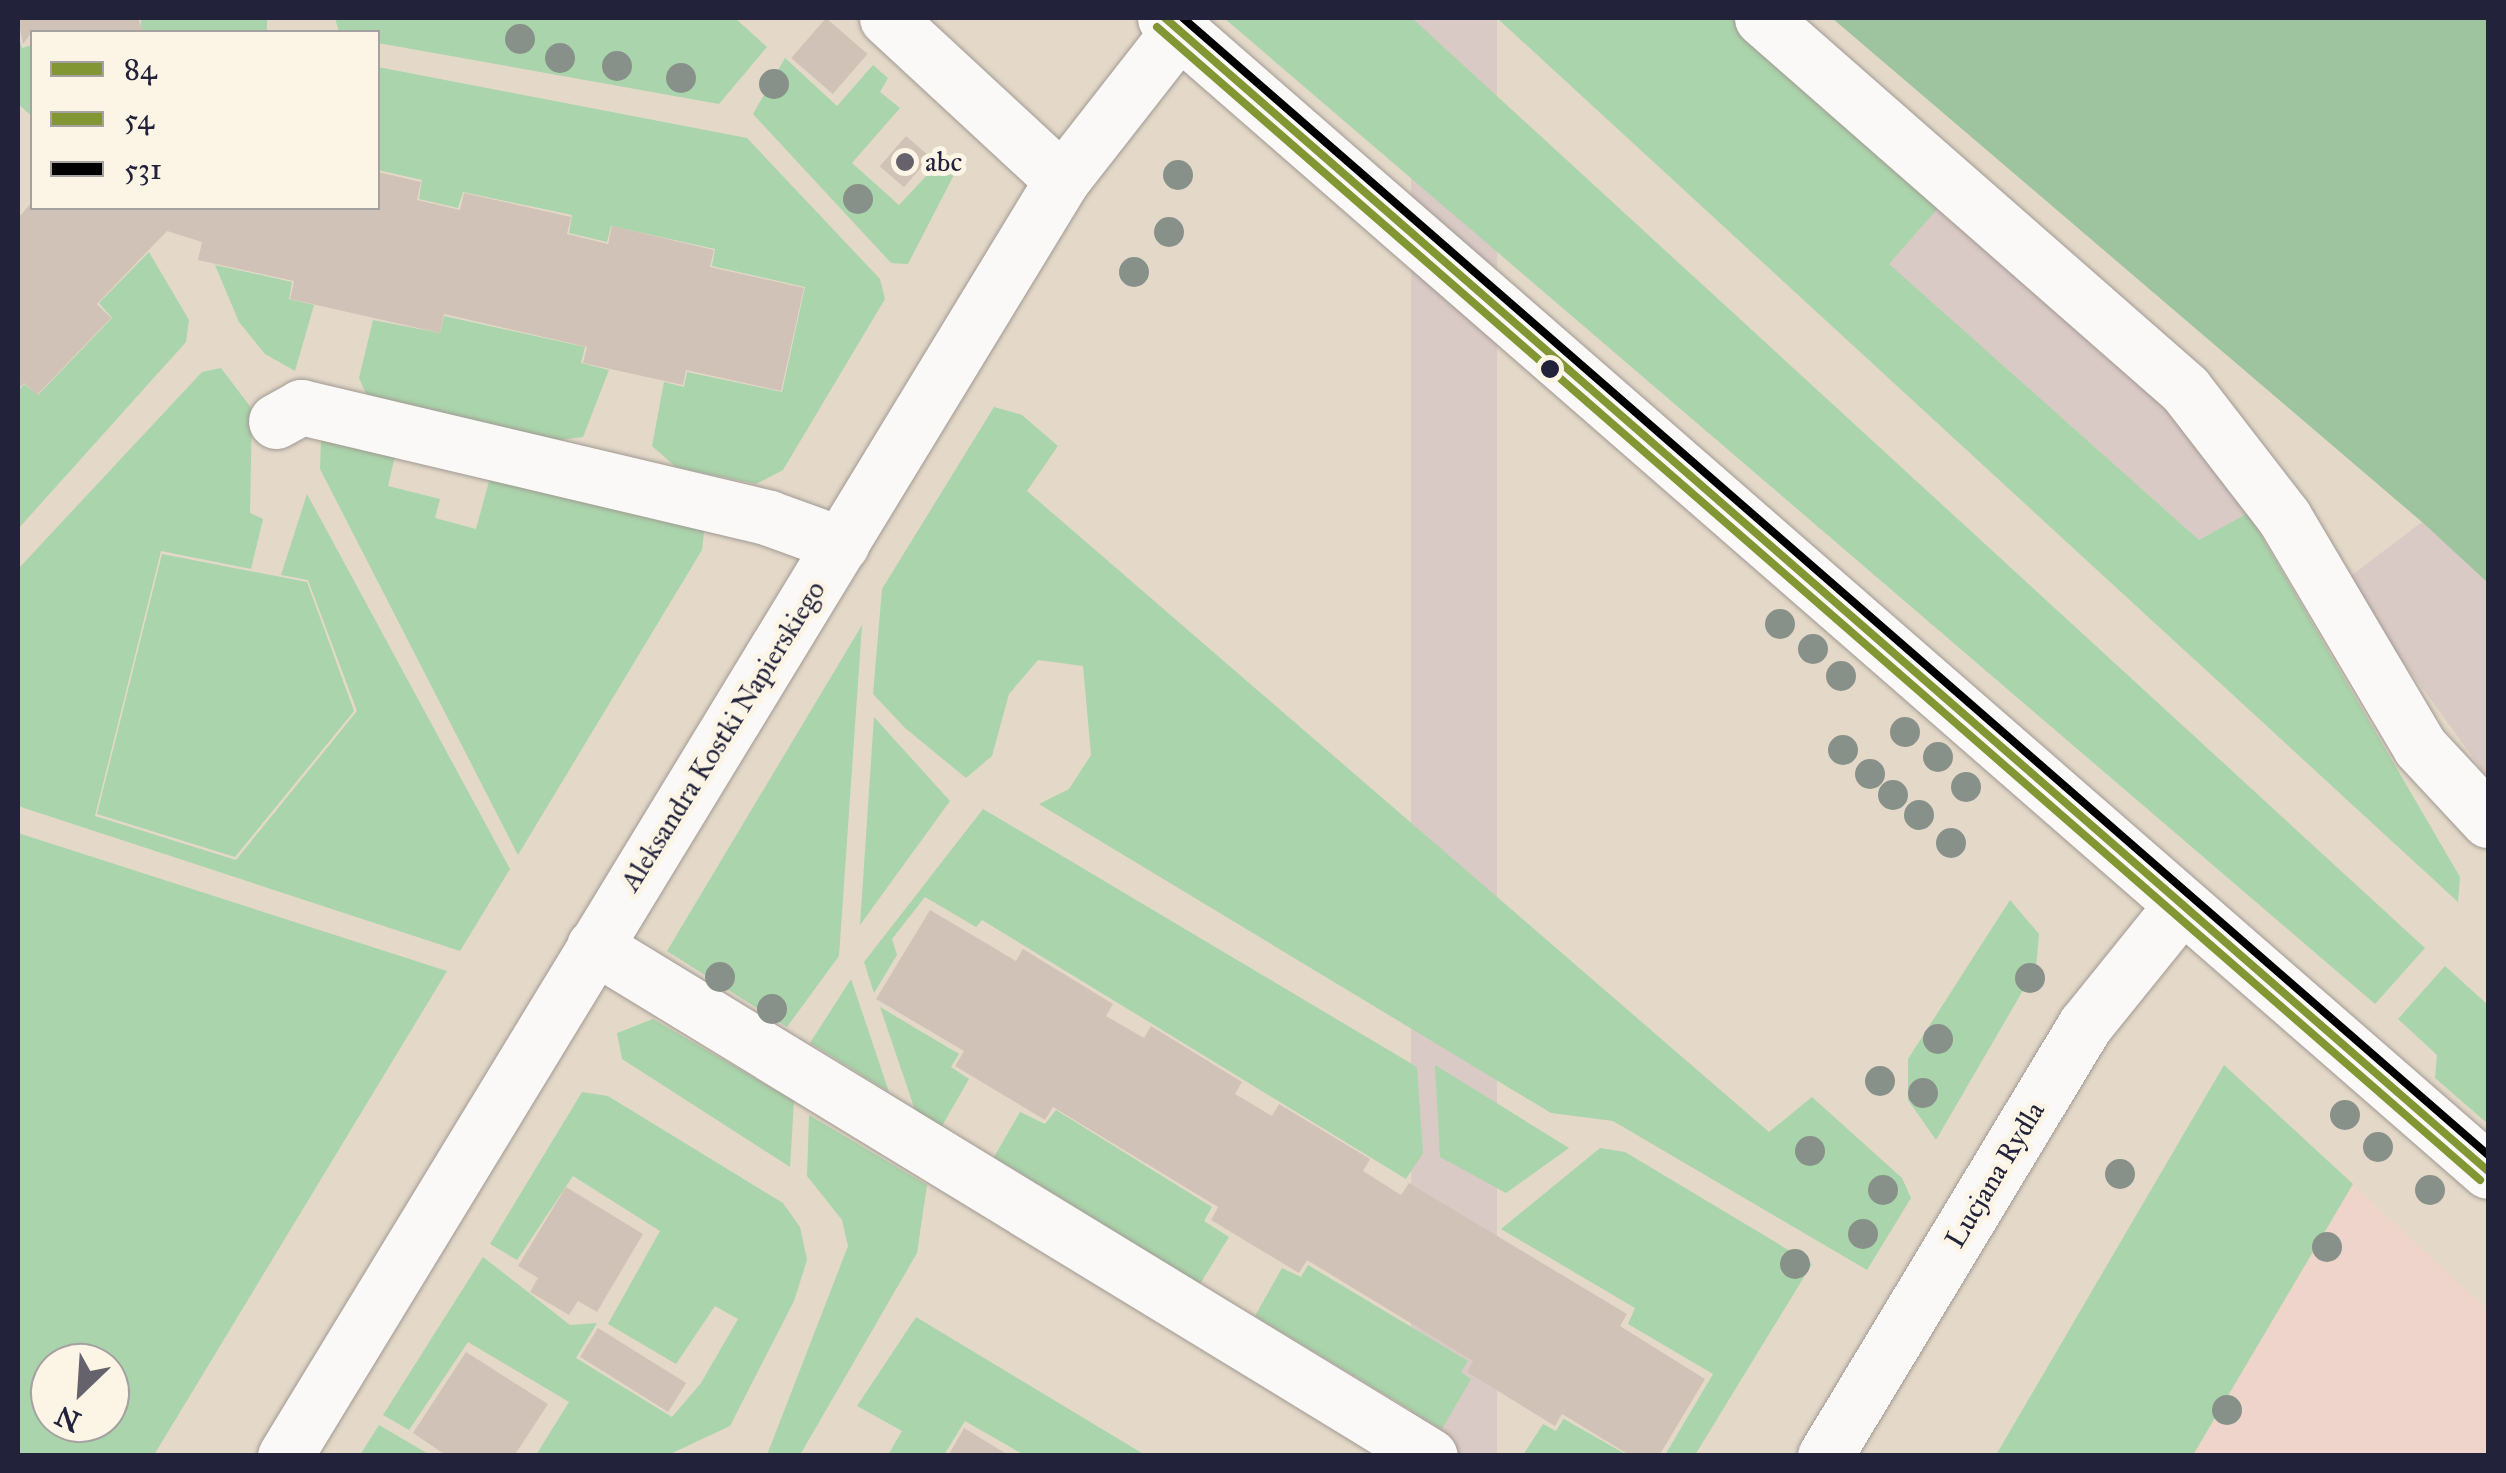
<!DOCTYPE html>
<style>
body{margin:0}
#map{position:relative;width:2506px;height:1473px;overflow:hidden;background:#e4d9c8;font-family:"IM FELL Great Primer",serif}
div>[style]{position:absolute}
.built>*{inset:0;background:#eed4ca}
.industrial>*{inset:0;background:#dacac5;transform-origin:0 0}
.green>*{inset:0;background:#aad4ab;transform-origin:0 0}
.forest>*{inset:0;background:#9dc49f}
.building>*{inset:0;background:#d1c2b7;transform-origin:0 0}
.roads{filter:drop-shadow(0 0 2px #a09993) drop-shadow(0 0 2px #a09993)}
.minor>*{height:55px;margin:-27.5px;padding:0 27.5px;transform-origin:27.5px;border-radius:27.5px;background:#fbf9f7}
.bus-1>*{height:8px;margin:-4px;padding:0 4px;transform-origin:4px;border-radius:4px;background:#829634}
.bus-2>*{height:8px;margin:-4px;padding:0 4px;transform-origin:4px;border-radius:4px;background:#829634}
.bus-3>*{height:8px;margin:-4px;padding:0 4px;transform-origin:4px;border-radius:4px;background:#000}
.trees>*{width:30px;height:30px;margin:-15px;border-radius:50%;background:#889189}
.dots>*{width:28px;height:28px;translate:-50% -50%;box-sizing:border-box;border:5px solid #fcf5e5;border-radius:50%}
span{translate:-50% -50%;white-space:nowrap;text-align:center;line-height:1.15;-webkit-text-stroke:10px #fcf5e5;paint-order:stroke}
.poi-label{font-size:28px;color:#22223b}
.left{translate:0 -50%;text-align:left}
.street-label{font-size:28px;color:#22223b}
.frame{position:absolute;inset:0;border:20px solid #22223b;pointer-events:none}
.legend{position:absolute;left:30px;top:30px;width:350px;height:180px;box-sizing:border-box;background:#fcf5e5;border:2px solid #a5a1a1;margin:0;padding:12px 18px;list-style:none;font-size:30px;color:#22223b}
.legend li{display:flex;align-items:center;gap:20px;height:50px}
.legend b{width:50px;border:2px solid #a5a1a1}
.north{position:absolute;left:30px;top:1343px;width:100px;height:100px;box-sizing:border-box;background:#fcf5e5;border:2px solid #a5a1a1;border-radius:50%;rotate:205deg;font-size:28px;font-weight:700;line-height:40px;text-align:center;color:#22223b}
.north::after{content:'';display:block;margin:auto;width:35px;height:45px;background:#66626c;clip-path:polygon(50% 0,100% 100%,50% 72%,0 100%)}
</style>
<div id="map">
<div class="built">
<div style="clip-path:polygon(2224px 1065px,2488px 1310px,2488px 1455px,1996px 1456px)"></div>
</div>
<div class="industrial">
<div style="left:1411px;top:18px;width:86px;height:1461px"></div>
<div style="clip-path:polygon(1940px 206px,2197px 435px,2248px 513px,2199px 540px,1888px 264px)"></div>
<div style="clip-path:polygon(2422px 522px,2488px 583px,2488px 778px,2344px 581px)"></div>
</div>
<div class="green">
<div style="left:141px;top:18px;width:126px;height:15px"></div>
<div style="clip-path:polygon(335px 18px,735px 18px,767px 47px,719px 104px,378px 43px,378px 32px,339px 32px)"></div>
<div style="clip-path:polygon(1224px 18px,1412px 18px,2425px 948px,2375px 1004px)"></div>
<div style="clip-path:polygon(1497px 18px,1733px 18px,1940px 206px,1889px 264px,2199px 540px,2248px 513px,2460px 877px,2458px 902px)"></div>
<div style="clip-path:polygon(18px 35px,22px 48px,32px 45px,32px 116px,18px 104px)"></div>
<div style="clip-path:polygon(785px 58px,837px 106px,873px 65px,888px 78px,880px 92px,900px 108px,852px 163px,899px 205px,946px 155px,958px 167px,908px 264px,891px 263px,753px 114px)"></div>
<div style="clip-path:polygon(378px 67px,747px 138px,880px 279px,885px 299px,783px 470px,756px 484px,676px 467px,652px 446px,664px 382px,684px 387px,687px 372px,782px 392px,805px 287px,712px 266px,715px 249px,611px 226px,607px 242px,569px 233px,572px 215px,463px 192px,458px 208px,419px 199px,422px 180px,378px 170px)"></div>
<div style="clip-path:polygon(149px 252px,189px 320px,186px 342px,18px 529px,18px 392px,24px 384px,38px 395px,112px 318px,99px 303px)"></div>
<div style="clip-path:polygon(215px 265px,292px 282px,289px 299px,314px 305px,295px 371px,265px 354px,239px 322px)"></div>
<div style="clip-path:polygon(444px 316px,585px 347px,581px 363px,609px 370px,583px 437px,552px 441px,366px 394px,359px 378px,373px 320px,440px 333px)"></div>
<div style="clip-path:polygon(221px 368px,252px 409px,250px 513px,263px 519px,251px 569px,161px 551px,95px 816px,236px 860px,357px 711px,308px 580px,281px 575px,307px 494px,510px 869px,460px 951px,18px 806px,18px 569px,202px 372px)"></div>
<div style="clip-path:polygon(994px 407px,1022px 415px,1058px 446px,1027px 491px,1769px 1132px,1812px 1097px,1902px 1178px,1911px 1198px,1867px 1270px,1613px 1121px,1551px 1113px,1039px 804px,1069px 789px,1091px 755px,1083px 666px,1038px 660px,1009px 694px,992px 756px,966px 778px,905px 728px,873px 694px,882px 589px)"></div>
<div style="clip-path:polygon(321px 439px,395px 456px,388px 486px,440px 499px,435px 518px,476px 529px,491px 474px,705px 524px,702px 550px,518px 855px,320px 469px)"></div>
<div style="clip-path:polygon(162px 554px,307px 582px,354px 711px,235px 857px,97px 814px)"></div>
<div style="clip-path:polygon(862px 625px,839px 956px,787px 1027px,667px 951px)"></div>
<div style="clip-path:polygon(874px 717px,950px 801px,860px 925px)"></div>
<div style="clip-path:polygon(983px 809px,1417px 1067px,1423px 1153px,1406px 1179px,982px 920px,976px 927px,925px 897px,892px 939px,897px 955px,874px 993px,864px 962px)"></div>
<div style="clip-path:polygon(evenodd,18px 833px,447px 971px,154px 1455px,18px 1455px,18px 833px,50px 1363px,110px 1363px,110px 1423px,50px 1423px,50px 1363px)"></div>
<div style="clip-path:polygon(2010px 900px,2039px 934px,2036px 968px,1936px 1140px,1908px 1100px,1908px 1059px)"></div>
<div style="clip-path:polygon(2445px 966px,2488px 1005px,2488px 1124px,2435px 1078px,2437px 1055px,2398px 1019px)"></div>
<div style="clip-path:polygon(851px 979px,889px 1092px,810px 1043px)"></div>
<div style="clip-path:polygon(880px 1007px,959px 1054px,951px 1067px,969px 1079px,942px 1126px,916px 1113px)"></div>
<div style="clip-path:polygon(653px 1019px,794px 1101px,790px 1167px,622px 1059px,617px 1033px)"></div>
<div style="clip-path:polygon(1435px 1065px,1569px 1148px,1506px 1193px,1440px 1157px)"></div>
<div style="clip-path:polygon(2224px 1065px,2353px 1184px,2193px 1455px,1996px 1455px)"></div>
<div style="clip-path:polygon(582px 1092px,608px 1096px,783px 1203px,800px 1227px,807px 1260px,794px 1301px,730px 1426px,668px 1455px,536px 1455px,569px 1402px,468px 1342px,409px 1430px,383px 1415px,483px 1257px,570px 1325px,597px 1323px,576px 1358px,672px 1417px,701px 1383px,738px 1319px,715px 1306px,676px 1364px,608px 1324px,660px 1231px,573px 1176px,517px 1260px,490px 1244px)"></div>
<div style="clip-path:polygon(1056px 1110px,1212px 1207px,1204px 1221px,1229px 1237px,1200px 1284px,994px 1157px,1020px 1112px,1045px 1124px)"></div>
<div style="clip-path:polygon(809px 1115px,927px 1185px,917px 1253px,800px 1455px,767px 1455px,848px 1246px,842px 1220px,807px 1176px)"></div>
<div style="clip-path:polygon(1600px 1148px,1625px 1152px,1812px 1264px,1695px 1455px,1665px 1455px,1713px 1374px,1628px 1324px,1635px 1308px,1501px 1229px)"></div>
<div style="clip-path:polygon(1308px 1265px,1468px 1361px,1461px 1372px,1471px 1379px,1442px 1429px,1255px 1316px,1282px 1268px,1301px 1277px)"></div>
<div style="clip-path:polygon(916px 1317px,1145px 1455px,1024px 1455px,965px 1421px,944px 1455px,888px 1455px,902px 1431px,857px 1406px)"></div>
<div style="clip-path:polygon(1564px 1418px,1564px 1419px,1627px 1455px,1523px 1455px,1543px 1424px,1556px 1431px)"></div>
<div style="clip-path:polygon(379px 1425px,430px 1455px,360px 1455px)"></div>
</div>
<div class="forest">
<div style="clip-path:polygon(1832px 18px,2488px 18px,2488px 583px,2422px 522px)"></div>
</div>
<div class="building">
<div style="clip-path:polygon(18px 18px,138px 18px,143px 32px,32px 32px,23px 44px)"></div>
<div style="left:826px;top:18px;width:55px;height:53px;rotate:41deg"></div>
<div style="left:906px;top:136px;width:32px;height:40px;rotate:41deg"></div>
<div style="clip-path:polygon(378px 172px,421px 182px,417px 200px,460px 210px,464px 193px,571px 217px,567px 234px,608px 244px,612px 226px,714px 250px,710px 267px,804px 288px,781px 391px,686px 370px,683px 385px,583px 363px,587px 347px,444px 314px,440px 333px,290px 299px,294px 281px,198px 260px,202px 242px,167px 231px,97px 304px,111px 318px,37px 395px,24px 383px,18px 390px,18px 218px,32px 202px,378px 208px)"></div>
<div style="clip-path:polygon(930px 910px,1016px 961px,1023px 949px,1113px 1004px,1106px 1016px,1144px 1038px,1151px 1026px,1242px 1082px,1235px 1094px,1272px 1116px,1279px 1104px,1370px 1159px,1363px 1171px,1401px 1195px,1409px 1183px,1627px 1314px,1620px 1326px,1705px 1379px,1659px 1456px,1631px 1456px,1562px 1414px,1555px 1426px,1467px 1372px,1473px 1361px,1307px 1260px,1299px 1273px,1211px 1220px,1218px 1207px,1053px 1107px,1045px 1120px,955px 1066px,964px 1051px,876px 999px)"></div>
<div style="clip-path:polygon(566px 1187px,643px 1234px,597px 1312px,578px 1301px,569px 1315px,530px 1292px,538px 1278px,518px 1266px)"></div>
<div style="left:598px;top:1328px;width:104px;height:34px;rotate:32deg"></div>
<div style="clip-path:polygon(466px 1352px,548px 1404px,514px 1456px,447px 1456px,413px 1433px)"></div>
<div style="clip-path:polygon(964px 1428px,1010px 1456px,948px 1456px)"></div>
</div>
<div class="roads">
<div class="minor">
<div style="left:887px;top:18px;width:238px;rotate:42.8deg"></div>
<div style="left:1165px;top:18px;width:1755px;rotate:41.07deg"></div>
<div style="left:1762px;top:18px;width:563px;rotate:41.25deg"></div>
<div style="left:2185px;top:389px;width:162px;rotate:52.3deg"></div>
<div style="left:2284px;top:517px;width:267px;rotate:59.4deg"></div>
<div style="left:2420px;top:747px;width:100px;rotate:47deg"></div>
<div style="left:276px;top:421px;width:29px;rotate:-29deg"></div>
<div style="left:301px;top:407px;width:481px;rotate:13.3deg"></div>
<div style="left:769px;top:518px;width:77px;rotate:19.9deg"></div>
<div style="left:594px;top:946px;width:979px;rotate:31.39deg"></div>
<div style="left:285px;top:1456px;width:1494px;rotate:-58.66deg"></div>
<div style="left:1062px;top:180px;width:190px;rotate:-52deg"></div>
<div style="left:1825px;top:1456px;width:503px;rotate:-58.9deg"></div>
<div style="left:2085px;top:1025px;width:153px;rotate:-51.1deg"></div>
</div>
</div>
<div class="bus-1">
<div style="left:1165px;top:18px;width:1755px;rotate:41.07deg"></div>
</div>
<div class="bus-2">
<div style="left:1157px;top:27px;width:1755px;rotate:41.07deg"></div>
</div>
<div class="bus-3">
<div style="left:1183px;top:18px;width:1731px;rotate:41.06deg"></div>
</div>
<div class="trees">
<div style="left:520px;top:39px"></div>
<div style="left:560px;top:58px"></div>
<div style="left:617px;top:66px"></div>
<div style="left:681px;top:78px"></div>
<div style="left:774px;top:84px"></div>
<div style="left:1178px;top:175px"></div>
<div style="left:858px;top:199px"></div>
<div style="left:1169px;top:232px"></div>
<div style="left:1134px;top:272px"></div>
<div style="left:1780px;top:624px"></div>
<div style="left:1813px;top:649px"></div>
<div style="left:1841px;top:676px"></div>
<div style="left:1905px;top:732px"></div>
<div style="left:1843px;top:750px"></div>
<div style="left:1938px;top:757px"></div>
<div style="left:1870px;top:774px"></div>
<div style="left:1966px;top:787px"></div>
<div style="left:1893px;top:795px"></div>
<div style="left:1919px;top:815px"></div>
<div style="left:1951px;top:843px"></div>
<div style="left:720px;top:977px"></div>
<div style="left:2030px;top:978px"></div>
<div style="left:772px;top:1009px"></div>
<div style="left:1938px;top:1039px"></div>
<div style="left:1880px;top:1081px"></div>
<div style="left:1923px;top:1093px"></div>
<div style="left:2345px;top:1115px"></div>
<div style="left:2378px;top:1147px"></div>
<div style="left:1810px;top:1151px"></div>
<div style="left:2120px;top:1174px"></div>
<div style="left:1883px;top:1190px"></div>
<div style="left:2430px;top:1190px"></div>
<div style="left:1863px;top:1234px"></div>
<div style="left:2327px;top:1247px"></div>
<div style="left:1795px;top:1264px"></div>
<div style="left:2227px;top:1410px"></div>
</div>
<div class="dots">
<div style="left:905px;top:162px;background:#66626c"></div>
<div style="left:1550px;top:369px;background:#22223b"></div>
</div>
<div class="poi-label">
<span class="left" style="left:925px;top:162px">abc</span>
</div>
<div class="street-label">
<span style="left:723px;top:736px;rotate:-58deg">Aleksandra Kostki Napierskiego</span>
<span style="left:1995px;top:1175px;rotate:-59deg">Lucjana Rydla</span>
</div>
<div class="frame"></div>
<ul class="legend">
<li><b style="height:12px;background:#829634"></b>84</li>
<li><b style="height:12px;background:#829634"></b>54</li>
<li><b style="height:12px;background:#000"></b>531</li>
</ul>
<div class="north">N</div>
</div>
